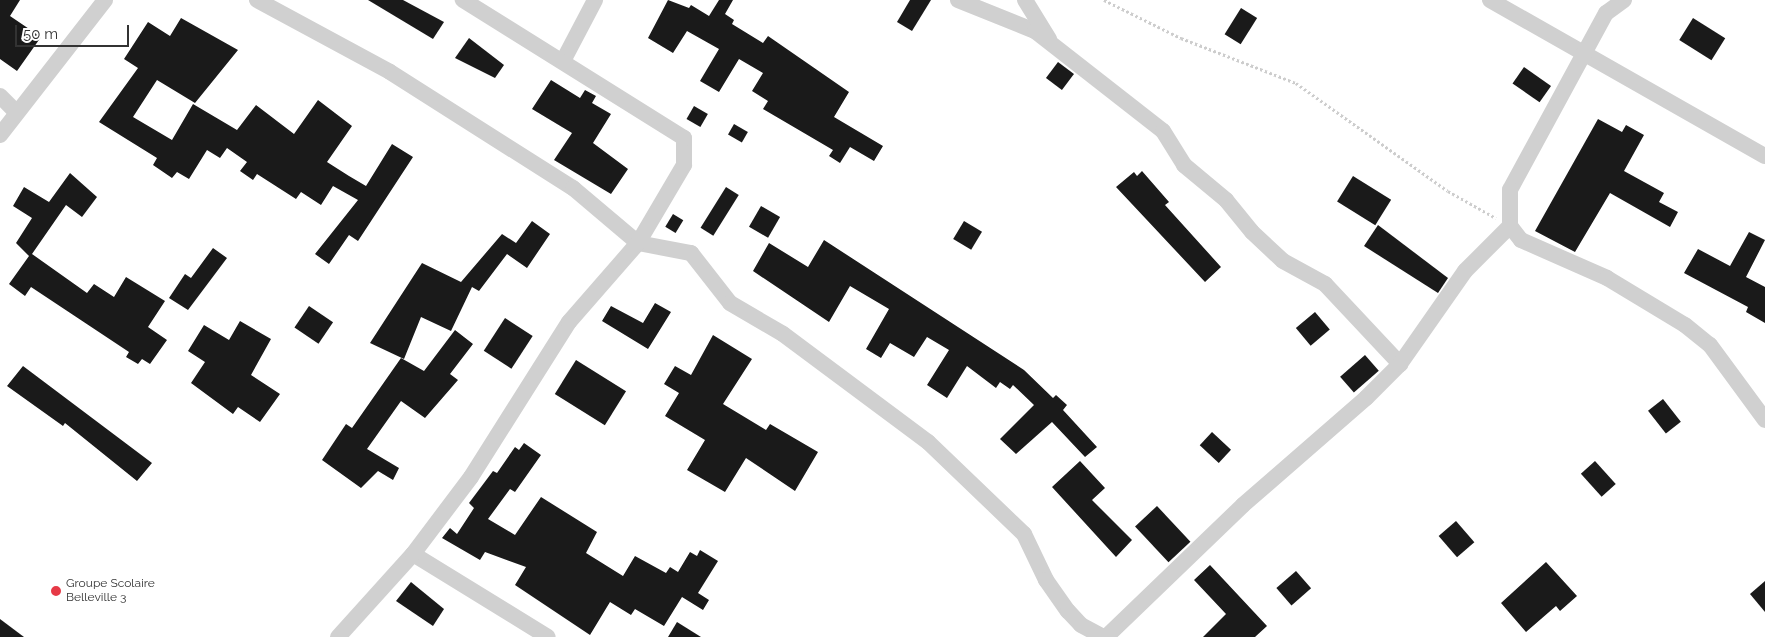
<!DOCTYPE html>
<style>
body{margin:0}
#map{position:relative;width:1765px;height:637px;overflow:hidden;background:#fff;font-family:Raleway,sans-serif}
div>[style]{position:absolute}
.building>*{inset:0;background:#1a1a1a;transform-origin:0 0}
.path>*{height:2.5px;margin-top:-1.25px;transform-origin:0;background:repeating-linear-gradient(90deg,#cdcdcd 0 2.5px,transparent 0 5px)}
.minor>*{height:16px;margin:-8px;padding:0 8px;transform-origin:8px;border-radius:8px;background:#d0d0d0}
.dots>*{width:14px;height:14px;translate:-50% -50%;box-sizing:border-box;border:2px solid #fff;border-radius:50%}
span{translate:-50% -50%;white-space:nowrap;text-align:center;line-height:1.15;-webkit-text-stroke:5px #fff;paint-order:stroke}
.poi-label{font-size:12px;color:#333}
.left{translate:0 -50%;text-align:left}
.scale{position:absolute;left:15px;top:25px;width:114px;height:22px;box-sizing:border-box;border:2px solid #333;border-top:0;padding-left:6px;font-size:15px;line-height:18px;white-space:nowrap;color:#333;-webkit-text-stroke:4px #fff;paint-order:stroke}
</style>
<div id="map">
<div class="building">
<div style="clip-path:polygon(0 0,20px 0,10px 16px,41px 37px,17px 71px,0 59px)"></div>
<div style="clip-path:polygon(368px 0,403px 0,444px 22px,433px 39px)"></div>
<div style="clip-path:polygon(668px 0,689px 8px,691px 5px,709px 16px,719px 0,733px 0,725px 14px,734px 20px,732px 24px,763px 43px,768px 36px,849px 92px,834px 117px,883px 146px,874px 161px,850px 147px,840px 163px,829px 156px,833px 150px,763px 109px,768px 101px,752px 91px,763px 73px,739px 59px,719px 92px,700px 81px,719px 49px,687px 31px,673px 53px,648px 38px)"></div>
<div style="clip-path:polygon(910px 0,931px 0,912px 31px,897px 22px)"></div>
<div style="left:1241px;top:8px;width:19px;height:31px;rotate:32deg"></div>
<div style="clip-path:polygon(181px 18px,238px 50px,195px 103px,157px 80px,133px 117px,172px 140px,193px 104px,237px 130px,256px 105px,294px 134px,318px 100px,352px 126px,327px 162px,349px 176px,366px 186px,392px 144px,413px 157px,358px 241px,349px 235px,329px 264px,315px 254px,358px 200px,333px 186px,321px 205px,301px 192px,296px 199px,257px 174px,253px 180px,240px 171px,247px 162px,227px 148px,220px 158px,207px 150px,189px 179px,177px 172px,172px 178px,153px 165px,157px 158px,99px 122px,138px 68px,124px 59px,148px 22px,170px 36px)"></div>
<div style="left:1693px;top:18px;width:38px;height:26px;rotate:32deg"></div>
<div style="clip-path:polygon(469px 38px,504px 65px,495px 78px,455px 58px)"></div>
<div style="left:1058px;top:62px;width:20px;height:20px;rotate:37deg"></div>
<div style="left:1524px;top:67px;width:33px;height:20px;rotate:35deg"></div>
<div style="clip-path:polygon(551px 80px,580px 98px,585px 90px,596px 96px,592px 103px,611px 114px,593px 143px,628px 169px,611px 194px,554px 160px,572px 133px,532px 109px)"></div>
<div style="left:694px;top:106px;width:16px;height:15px;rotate:30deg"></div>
<div style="clip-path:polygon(1598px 119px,1622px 132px,1626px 125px,1644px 135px,1624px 171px,1664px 193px,1659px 202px,1678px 212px,1670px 227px,1610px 193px,1575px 252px,1535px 231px)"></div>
<div style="left:734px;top:124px;width:16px;height:12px;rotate:30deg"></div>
<div style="clip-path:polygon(1142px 171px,1169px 202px,1165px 205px,1221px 267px,1205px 282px,1116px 187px,1134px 172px,1137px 176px)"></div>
<div style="clip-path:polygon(70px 173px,97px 197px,82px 217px,66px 205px,32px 254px,87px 293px,94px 284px,114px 297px,126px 277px,165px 301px,148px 327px,167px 340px,150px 364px,142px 359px,138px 364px,126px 357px,129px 352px,31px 287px,25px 296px,9px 284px,29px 256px,16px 243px,32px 218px,13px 206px,24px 187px,49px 202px)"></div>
<div style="left:1353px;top:176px;width:45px;height:30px;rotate:32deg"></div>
<div style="left:726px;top:187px;width:15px;height:48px;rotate:32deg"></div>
<div style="left:761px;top:206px;width:22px;height:24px;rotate:30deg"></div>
<div style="left:673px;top:214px;width:12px;height:15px;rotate:31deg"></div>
<div style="clip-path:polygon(532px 221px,550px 234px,527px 268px,507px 254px,479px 291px,472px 287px,451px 331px,421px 317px,404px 359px,370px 343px,422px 263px,461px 282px,502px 234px,516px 243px)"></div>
<div style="left:964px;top:221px;width:21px;height:21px;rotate:31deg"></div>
<div style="clip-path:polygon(1378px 225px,1448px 278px,1438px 293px,1364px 246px)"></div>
<div style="clip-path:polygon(1749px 232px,1765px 240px,1746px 277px,1765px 287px,1765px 323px,1746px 312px,1748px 307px,1684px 273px,1698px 249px,1730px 266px)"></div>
<div style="clip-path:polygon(824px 240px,1024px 370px,1053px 398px,1056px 395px,1067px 405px,1063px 410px,1097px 447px,1085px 457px,1052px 422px,1016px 454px,1000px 439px,1034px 405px,1013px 385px,1010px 389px,1000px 382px,996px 388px,967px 366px,947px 398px,927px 385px,949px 350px,927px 337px,914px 357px,890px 343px,881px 358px,866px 349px,889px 309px,850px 286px,829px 322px,753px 271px,769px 243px,808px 267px)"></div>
<div style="clip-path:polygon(213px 248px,227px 258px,188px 310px,169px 298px,185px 274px,191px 278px)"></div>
<div style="clip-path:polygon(655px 303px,671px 312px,648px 349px,602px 321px,611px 306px,643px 323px)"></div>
<div style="left:309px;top:306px;width:29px;height:26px;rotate:34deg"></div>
<div style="left:1315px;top:312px;width:23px;height:25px;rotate:50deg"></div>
<div style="left:505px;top:318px;width:33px;height:39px;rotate:33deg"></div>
<div style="clip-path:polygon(240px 321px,271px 339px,251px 375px,280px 394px,260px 422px,238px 407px,233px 414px,191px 383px,205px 362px,188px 351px,204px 325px,229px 340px)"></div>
<div style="clip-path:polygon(455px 330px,473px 344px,450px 374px,458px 380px,425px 418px,401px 401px,367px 449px,399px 468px,393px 480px,378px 471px,361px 488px,322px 460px,346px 424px,352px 428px,401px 358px,424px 371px)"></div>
<div style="clip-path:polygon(713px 335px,752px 359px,723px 404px,766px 430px,770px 424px,818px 452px,795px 491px,746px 458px,725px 492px,687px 470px,705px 440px,665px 416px,679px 393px,664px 384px,675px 366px,691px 375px)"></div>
<div style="left:1365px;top:355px;width:21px;height:33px;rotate:49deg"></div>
<div style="left:576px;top:360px;width:59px;height:40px;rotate:32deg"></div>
<div style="clip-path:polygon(23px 366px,152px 463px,137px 481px,65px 423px,63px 426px,7px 386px)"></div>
<div style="left:1663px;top:399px;width:29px;height:19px;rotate:52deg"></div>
<div style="left:1212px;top:432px;width:26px;height:18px;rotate:43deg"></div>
<div style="clip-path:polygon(524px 443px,541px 455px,515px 492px,510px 489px,488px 519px,515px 535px,541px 497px,597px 532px,586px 553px,623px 576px,635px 556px,666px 573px,670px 567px,678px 572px,690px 552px,697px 556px,700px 550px,718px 561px,698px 593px,709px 600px,703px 610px,682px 597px,664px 626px,635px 609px,631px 615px,610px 602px,590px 635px,515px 585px,526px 567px,485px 552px,480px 560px,442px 538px,450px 528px,457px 534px,474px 508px,469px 503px,493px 471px,497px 473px,515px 447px,519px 450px)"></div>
<div style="clip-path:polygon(1080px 461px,1105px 488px,1092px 500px,1132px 540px,1116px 557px,1052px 487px)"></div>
<div style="left:1595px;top:461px;width:31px;height:19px;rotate:48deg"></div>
<div style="left:1157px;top:506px;width:49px;height:30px;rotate:47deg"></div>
<div style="left:1456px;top:521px;width:28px;height:23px;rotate:49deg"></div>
<div style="clip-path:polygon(1546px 562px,1577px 596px,1560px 611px,1556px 606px,1526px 632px,1501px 603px)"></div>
<div style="clip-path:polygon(1210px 565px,1267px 626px,1255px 637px,1203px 637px,1226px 614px,1194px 580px)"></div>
<div style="left:1296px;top:571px;width:23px;height:26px;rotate:49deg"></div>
<div style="clip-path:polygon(1765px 581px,1765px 612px,1750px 594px)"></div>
<div style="clip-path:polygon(411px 582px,444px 609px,433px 626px,396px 601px)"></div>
<div style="clip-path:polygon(0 619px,24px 637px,0 637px)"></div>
<div style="clip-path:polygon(677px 622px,701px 637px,668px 637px)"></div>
</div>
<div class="path">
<div style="left:1104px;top:0;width:86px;rotate:26.3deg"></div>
<div style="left:1181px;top:38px;width:123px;rotate:21.4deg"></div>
<div style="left:1296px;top:83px;width:186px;rotate:35.4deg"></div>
<div style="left:1448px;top:191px;width:55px;rotate:29.4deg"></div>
</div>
<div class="minor">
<div style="left:257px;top:0;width:151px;rotate:28.4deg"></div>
<div style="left:390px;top:72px;width:217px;rotate:32.4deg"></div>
<div style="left:573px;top:188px;width:85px;rotate:40.2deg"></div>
<div style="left:638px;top:243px;width:54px;rotate:10.7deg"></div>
<div style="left:691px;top:253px;width:63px;rotate:52deg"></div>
<div style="left:730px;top:303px;width:61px;rotate:30.3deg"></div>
<div style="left:783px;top:334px;width:181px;rotate:36.7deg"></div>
<div style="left:928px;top:442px;width:133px;rotate:43.8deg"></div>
<div style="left:1024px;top:534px;width:51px;rotate:64.4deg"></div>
<div style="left:1046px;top:580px;width:38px;rotate:55deg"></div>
<div style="left:1068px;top:611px;width:19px;rotate:47deg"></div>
<div style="left:1081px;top:625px;width:26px;rotate:28deg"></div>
<div style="left:958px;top:0;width:83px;rotate:21.9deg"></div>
<div style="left:1035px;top:31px;width:162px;rotate:38deg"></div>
<div style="left:1163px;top:131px;width:40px;rotate:58deg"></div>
<div style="left:1184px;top:165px;width:55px;rotate:39.8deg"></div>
<div style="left:1226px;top:200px;width:41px;rotate:50.9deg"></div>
<div style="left:1252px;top:232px;width:42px;rotate:43.1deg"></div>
<div style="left:1283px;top:261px;width:48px;rotate:28.7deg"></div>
<div style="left:1325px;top:284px;width:110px;rotate:46.8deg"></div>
<div style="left:1025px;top:0;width:46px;rotate:58.4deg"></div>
<div style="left:1490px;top:0;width:316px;rotate:29.6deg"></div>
<div style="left:1624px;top:0;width:22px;rotate:144deg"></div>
<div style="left:1606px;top:13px;width:201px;rotate:118.5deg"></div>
<div style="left:1510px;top:190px;width:36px;rotate:90deg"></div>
<div style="left:1510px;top:226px;width:18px;rotate:52deg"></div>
<div style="left:1521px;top:240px;width:94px;rotate:23.8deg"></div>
<div style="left:1607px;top:278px;width:91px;rotate:31.1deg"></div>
<div style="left:1685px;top:325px;width:32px;rotate:39deg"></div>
<div style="left:1710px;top:345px;width:93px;rotate:53.7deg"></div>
<div style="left:563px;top:61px;width:69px;rotate:-62.3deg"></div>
<div style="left:0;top:96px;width:23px;rotate:45deg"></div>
<div style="left:0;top:135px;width:171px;rotate:-52.1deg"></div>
<div style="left:413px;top:554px;width:158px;rotate:31.6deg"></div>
<div style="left:338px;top:637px;width:112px;rotate:-47.9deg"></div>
<div style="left:413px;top:554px;width:96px;rotate:-53deg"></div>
<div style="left:471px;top:477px;width:183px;rotate:-57.7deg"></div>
<div style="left:569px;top:322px;width:105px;rotate:-48.9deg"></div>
<div style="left:638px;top:243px;width:91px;rotate:-59.5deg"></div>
<div style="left:684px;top:165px;width:27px;rotate:-90deg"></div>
<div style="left:684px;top:138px;width:261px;rotate:-148deg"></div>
<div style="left:1106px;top:637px;width:190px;rotate:-43.9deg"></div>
<div style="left:1243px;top:505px;width:163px;rotate:-41deg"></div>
<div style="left:1366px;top:398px;width:48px;rotate:-45deg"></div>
<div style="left:1400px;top:364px;width:113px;rotate:-55deg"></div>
<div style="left:1465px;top:271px;width:64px;rotate:-45deg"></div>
</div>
<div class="dots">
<div style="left:56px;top:591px;background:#e63946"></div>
</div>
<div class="poi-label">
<span class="left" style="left:66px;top:591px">Groupe Scolaire<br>Belleville 3</span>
</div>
<div class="scale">50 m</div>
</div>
